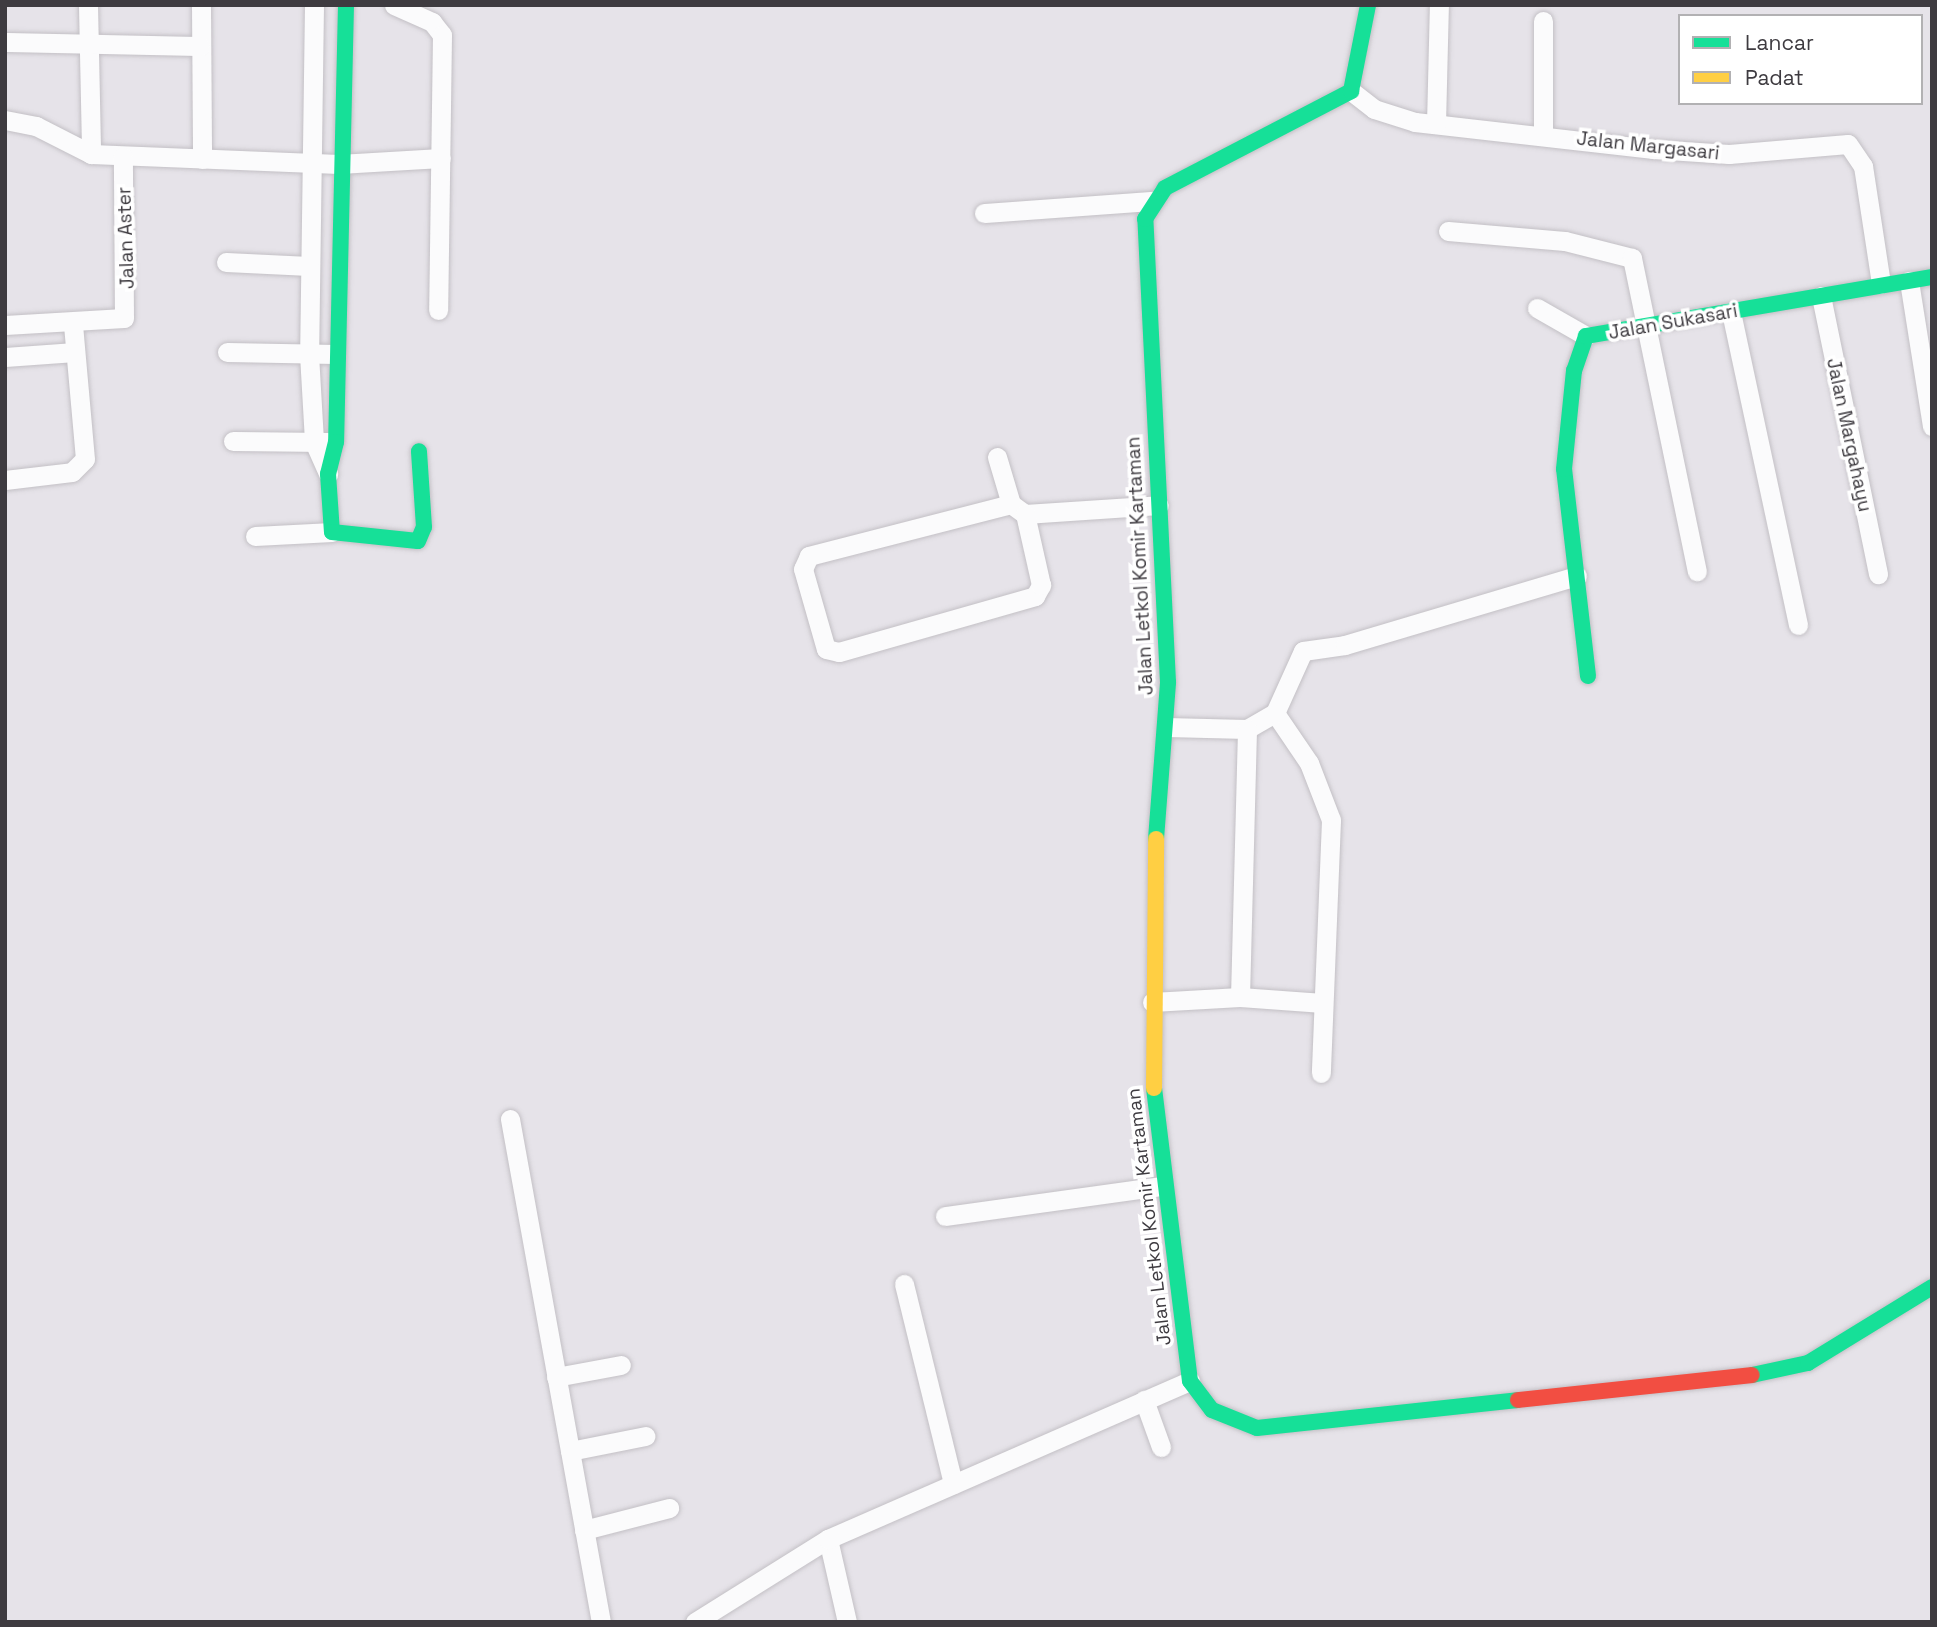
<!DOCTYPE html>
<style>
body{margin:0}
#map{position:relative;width:1937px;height:1627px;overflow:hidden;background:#e6e3e9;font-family:"Space Grotesk",sans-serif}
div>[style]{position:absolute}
.roads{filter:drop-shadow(0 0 2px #c3c0c5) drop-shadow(0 0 2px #c3c0c5)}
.street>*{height:19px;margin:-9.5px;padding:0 9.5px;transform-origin:9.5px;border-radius:9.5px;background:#fbfbfc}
.fast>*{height:16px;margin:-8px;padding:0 8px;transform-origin:8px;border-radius:8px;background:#16e098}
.slow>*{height:16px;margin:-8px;padding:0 8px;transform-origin:8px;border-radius:8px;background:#ffcf43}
.jam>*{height:16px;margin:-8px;padding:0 8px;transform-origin:8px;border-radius:8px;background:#f24e42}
span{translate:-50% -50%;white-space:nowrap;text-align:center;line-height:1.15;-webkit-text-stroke:7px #fff;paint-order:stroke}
.street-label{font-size:19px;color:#3e3b40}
.frame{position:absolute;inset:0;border:7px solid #3e3b40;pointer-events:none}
.legend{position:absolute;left:1678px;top:14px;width:245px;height:91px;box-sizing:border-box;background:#fff;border:2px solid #b2b1b3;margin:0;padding:9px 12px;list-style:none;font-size:21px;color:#3e3b40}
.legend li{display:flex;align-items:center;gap:14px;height:35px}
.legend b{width:35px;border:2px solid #b2b1b3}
</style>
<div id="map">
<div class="roads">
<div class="street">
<div style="left:88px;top:5px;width:149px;rotate:88.8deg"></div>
<div style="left:201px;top:5px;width:154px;rotate:89.6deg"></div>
<div style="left:314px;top:5px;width:349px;rotate:90.8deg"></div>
<div style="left:309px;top:354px;width:88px;rotate:86.7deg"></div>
<div style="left:314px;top:442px;width:35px;rotate:66deg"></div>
<div style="left:394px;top:5px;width:42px;rotate:24.1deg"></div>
<div style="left:432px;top:22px;width:16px;rotate:52deg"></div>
<div style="left:442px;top:35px;width:275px;rotate:90.8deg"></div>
<div style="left:5px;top:42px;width:195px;rotate:1.2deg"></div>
<div style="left:1351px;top:91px;width:29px;rotate:38deg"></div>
<div style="left:1374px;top:109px;width:43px;rotate:17.6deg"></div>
<div style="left:1415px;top:122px;width:240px;rotate:6.5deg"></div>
<div style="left:1653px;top:149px;width:76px;rotate:3.8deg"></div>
<div style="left:1729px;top:154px;width:119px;rotate:-4.8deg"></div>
<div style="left:1848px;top:144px;width:27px;rotate:56deg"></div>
<div style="left:1863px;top:166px;width:119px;rotate:81.3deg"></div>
<div style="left:5px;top:120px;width:32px;rotate:11deg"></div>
<div style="left:36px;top:126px;width:62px;rotate:27deg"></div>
<div style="left:91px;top:154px;width:248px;rotate:2.3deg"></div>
<div style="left:339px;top:164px;width:102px;rotate:-3.4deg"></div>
<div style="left:1436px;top:124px;width:119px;rotate:-88.6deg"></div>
<div style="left:1543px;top:135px;width:114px;rotate:-90deg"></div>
<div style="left:984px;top:213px;width:168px;rotate:-4.1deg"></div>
<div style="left:1448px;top:231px;width:117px;rotate:4.9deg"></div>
<div style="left:1565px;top:241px;width:69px;rotate:14.2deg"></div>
<div style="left:1632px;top:258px;width:320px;rotate:78.3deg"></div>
<div style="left:226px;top:262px;width:83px;rotate:2.8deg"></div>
<div style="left:1909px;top:281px;width:147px;rotate:81deg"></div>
<div style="left:1821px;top:296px;width:284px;rotate:78.4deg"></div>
<div style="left:1537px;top:308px;width:56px;rotate:29.7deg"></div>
<div style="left:1731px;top:312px;width:320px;rotate:77.9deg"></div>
<div style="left:5px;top:325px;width:119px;rotate:-3.4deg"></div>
<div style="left:124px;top:318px;width:161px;rotate:-90.4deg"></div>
<div style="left:227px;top:352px;width:108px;rotate:1.1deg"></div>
<div style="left:5px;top:357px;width:70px;rotate:-4.1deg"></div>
<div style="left:233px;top:441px;width:94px;rotate:0.6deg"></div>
<div style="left:997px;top:457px;width:49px;rotate:73.4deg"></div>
<div style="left:1011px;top:504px;width:17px;rotate:36deg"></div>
<div style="left:1025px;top:514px;width:134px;rotate:-3.8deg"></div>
<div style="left:5px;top:480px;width:67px;rotate:-6.8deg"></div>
<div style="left:72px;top:472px;width:18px;rotate:-45deg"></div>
<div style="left:85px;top:459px;width:136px;rotate:-95.1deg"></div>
<div style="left:1011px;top:504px;width:209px;rotate:165.6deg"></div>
<div style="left:809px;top:556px;width:14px;rotate:115deg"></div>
<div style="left:803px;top:569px;width:83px;rotate:74deg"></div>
<div style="left:826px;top:649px;width:13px;rotate:13deg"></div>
<div style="left:839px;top:652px;width:204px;rotate:-15.9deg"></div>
<div style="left:1035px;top:596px;width:13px;rotate:-61deg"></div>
<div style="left:1041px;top:585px;width:73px;rotate:-102.7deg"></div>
<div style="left:255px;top:536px;width:77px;rotate:-3deg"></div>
<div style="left:1275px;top:713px;width:60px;rotate:55.8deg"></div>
<div style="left:1309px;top:763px;width:61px;rotate:68.9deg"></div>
<div style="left:1331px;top:820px;width:253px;rotate:92.3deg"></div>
<div style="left:1166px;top:727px;width:81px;rotate:1.4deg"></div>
<div style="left:1247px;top:729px;width:32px;rotate:-30deg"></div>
<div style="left:1275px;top:713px;width:68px;rotate:-65.7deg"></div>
<div style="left:1303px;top:651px;width:42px;rotate:-8.1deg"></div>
<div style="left:1345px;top:645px;width:242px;rotate:-16.6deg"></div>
<div style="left:1240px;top:997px;width:268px;rotate:-88.5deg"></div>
<div style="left:1152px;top:1002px;width:88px;rotate:-3.3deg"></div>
<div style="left:1240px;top:997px;width:83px;rotate:4.1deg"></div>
<div style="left:510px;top:1119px;width:511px;rotate:79.75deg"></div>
<div style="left:945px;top:1216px;width:219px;rotate:-7.9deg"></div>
<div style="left:904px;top:1284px;width:206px;rotate:76.2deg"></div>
<div style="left:556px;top:1377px;width:66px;rotate:-10.5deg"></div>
<div style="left:1144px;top:1400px;width:50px;rotate:70.1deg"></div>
<div style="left:570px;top:1451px;width:77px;rotate:-11.2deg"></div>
<div style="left:584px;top:1530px;width:88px;rotate:-14.5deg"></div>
<div style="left:828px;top:1539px;width:85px;rotate:77.1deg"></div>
<div style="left:695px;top:1622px;width:157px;rotate:-32deg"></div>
<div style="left:828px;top:1539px;width:395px;rotate:-23.6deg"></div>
</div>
<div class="fast">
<div style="left:346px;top:5px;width:437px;rotate:91.3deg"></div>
<div style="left:336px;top:442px;width:33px;rotate:104deg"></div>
<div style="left:328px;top:474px;width:58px;rotate:86.1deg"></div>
<div style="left:332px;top:532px;width:86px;rotate:6deg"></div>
<div style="left:418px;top:541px;width:15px;rotate:-67deg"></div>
<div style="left:424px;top:527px;width:76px;rotate:-93.8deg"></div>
<div style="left:1588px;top:676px;width:208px;rotate:-96.6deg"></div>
<div style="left:1564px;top:469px;width:99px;rotate:-84.2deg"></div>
<div style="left:1574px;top:371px;width:37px;rotate:-71deg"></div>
<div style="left:1586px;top:336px;width:351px;rotate:-9.7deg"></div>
<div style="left:1156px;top:839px;width:157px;rotate:-85.6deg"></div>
<div style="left:1168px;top:682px;width:464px;rotate:-92.8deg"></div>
<div style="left:1145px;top:219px;width:37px;rotate:-57deg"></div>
<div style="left:1165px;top:188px;width:210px;rotate:-27.5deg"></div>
<div style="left:1351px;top:91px;width:88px;rotate:-78.8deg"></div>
<div style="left:1154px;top:1088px;width:295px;rotate:83deg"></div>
<div style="left:1190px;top:1381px;width:36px;rotate:53deg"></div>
<div style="left:1212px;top:1410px;width:48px;rotate:21.8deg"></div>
<div style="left:1257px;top:1428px;width:262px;rotate:-6.1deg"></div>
<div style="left:1752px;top:1375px;width:57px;rotate:-12.1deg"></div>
<div style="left:1808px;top:1363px;width:145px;rotate:-31.5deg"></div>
</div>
<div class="slow">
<div style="left:1154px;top:1088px;width:249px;rotate:-89.5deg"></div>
</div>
<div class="jam">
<div style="left:1518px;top:1400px;width:235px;rotate:-6.1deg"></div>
</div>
</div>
<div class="street-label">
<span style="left:1648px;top:146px;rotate:6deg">Jalan Margasari</span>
<span style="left:126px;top:238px;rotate:-92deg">Jalan Aster</span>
<span style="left:1673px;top:322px;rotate:-10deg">Jalan Sukasari</span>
<span style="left:1849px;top:435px;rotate:78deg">Jalan Margahayu</span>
<span style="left:1140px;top:566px;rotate:-93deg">Jalan Letkol Komir Kartaman</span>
<span style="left:1149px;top:1217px;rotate:-97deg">Jalan Letkol Komir Kartaman</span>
</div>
<div class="frame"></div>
<ul class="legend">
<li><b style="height:9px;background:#16e098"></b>Lancar</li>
<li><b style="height:9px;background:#ffcf43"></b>Padat</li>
</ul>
</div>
